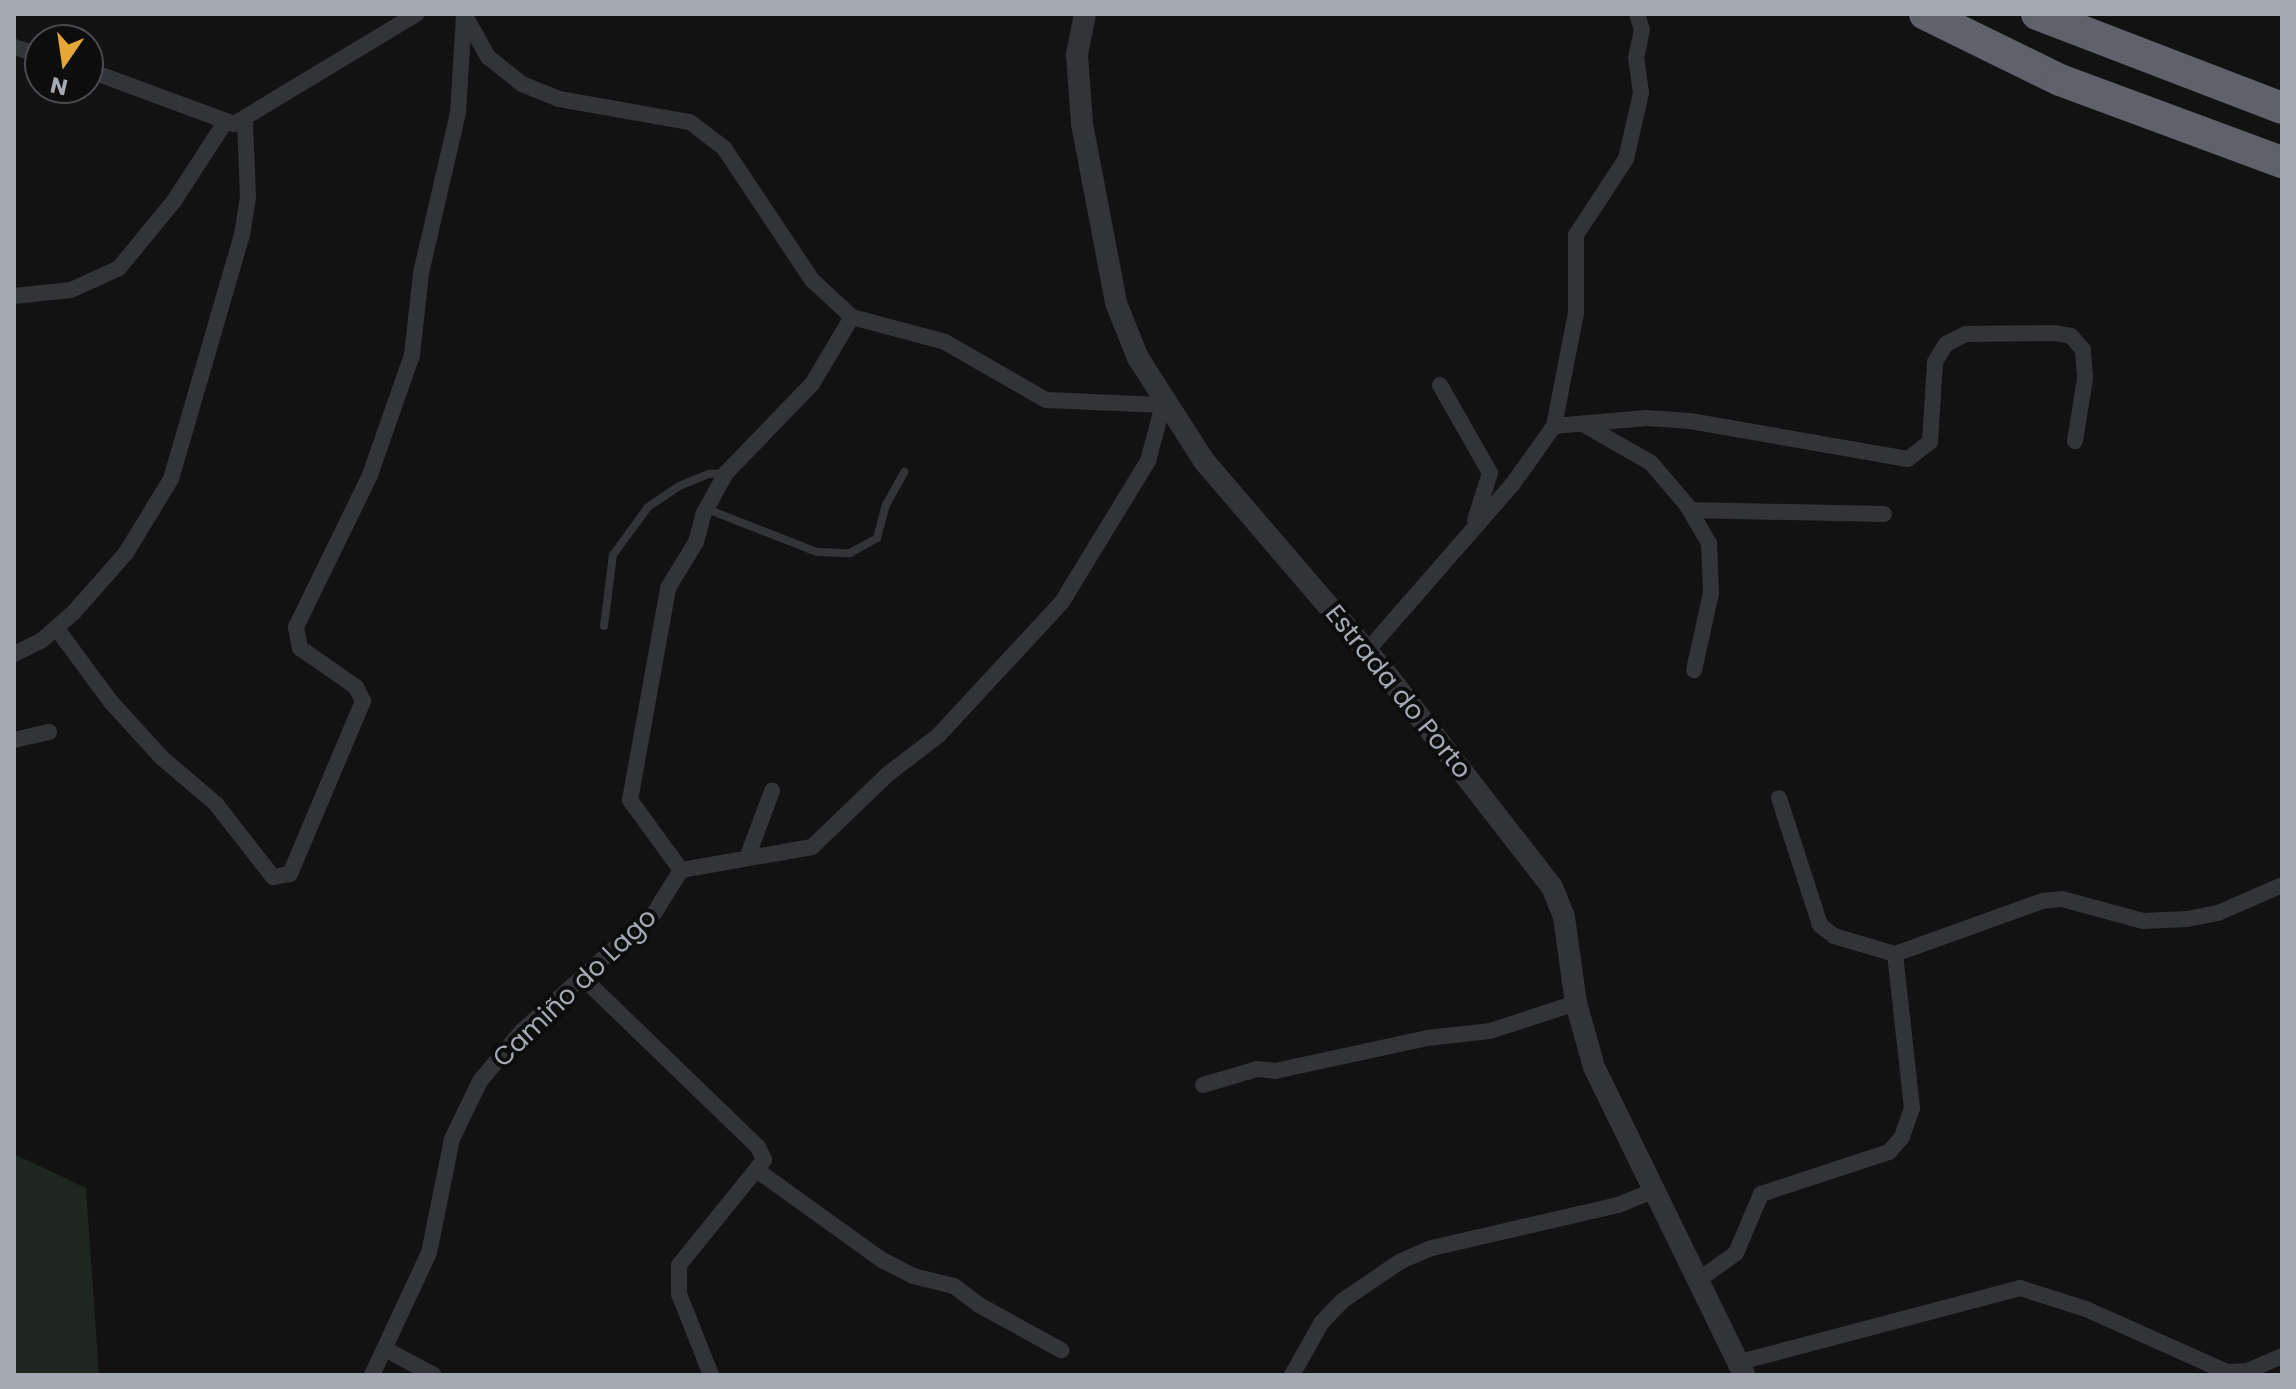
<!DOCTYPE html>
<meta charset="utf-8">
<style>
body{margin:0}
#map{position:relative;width:2296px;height:1389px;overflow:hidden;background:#121213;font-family:Poppins,sans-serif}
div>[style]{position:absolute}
.green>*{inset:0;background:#1e261f}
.service>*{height:8px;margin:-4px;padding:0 4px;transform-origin:4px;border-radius:4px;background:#333438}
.minor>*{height:16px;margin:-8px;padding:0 8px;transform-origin:8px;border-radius:8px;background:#333438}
.tertiary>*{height:22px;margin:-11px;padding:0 11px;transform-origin:11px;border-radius:11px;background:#333438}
.motorway>*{height:32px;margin:-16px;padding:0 16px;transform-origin:16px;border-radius:16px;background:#5f6269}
span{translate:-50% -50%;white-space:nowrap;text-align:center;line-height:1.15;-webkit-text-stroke:8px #0d0d0e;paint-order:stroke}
.street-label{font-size:26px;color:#a4a9b3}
.frame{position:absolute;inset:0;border:16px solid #a4a9b3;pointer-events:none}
.north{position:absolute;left:24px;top:24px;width:80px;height:80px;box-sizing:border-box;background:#0d0d0e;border:2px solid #494b50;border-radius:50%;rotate:193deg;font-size:22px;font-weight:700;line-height:32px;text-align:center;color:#a4a9b3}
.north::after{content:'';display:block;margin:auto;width:28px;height:36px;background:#e6a737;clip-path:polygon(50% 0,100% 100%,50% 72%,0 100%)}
</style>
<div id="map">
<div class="green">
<div style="clip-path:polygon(14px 1154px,86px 1188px,99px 1375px,14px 1375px)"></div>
</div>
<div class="service">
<div style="left:707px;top:509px;width:118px;rotate:21.4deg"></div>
<div style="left:817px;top:552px;width:33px;rotate:2deg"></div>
<div style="left:850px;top:553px;width:31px;rotate:-29deg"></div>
<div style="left:877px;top:538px;width:34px;rotate:-75deg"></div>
<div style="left:886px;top:505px;width:38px;rotate:-61deg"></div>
<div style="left:604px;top:626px;width:72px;rotate:-82.8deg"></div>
<div style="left:613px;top:555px;width:59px;rotate:-53.9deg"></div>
<div style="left:648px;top:507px;width:37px;rotate:-34deg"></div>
<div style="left:679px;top:486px;width:32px;rotate:-22deg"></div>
<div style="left:709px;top:474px;width:17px;rotate:-3deg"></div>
</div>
<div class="minor">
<div style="left:464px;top:14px;width:49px;rotate:60.8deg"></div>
<div style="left:488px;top:57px;width:43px;rotate:38.5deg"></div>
<div style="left:522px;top:84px;width:40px;rotate:22deg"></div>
<div style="left:559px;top:99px;width:133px;rotate:10deg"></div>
<div style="left:690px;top:122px;width:43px;rotate:37.4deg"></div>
<div style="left:724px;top:148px;width:159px;rotate:56.3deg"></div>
<div style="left:812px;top:280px;width:54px;rotate:42.8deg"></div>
<div style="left:852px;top:317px;width:96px;rotate:15deg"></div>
<div style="left:945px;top:342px;width:116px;rotate:29.9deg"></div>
<div style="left:1046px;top:400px;width:117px;rotate:2.4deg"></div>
<div style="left:1163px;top:405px;width:58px;rotate:105deg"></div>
<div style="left:1148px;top:461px;width:165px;rotate:121.4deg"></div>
<div style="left:1062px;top:602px;width:181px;rotate:132.8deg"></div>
<div style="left:939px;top:735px;width:64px;rotate:142.6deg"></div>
<div style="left:888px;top:774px;width:105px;rotate:136.2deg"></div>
<div style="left:812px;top:847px;width:133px;rotate:170deg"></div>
<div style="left:14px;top:47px;width:27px;rotate:17deg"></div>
<div style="left:88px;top:70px;width:156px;rotate:20.3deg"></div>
<div style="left:234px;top:124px;width:213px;rotate:-31.1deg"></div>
<div style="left:14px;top:296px;width:57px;rotate:-6deg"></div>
<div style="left:71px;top:290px;width:53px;rotate:-24.6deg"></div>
<div style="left:119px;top:268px;width:87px;rotate:-50.6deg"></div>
<div style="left:174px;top:201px;width:92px;rotate:-57deg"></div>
<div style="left:1440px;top:385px;width:101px;rotate:60.4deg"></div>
<div style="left:1490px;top:473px;width:49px;rotate:107.7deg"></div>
<div style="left:1583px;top:424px;width:78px;rotate:29.8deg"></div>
<div style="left:1651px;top:463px;width:54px;rotate:49.5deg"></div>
<div style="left:1686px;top:504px;width:45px;rotate:59.5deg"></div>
<div style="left:1709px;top:543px;width:50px;rotate:87.7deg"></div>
<div style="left:1711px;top:593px;width:79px;rotate:102.4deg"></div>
<div style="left:1554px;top:426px;width:93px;rotate:-4.9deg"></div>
<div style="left:1647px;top:418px;width:43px;rotate:4deg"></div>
<div style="left:1690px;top:421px;width:221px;rotate:9.9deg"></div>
<div style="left:1908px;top:459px;width:28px;rotate:-38deg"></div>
<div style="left:1930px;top:442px;width:80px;rotate:-86.4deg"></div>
<div style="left:1935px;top:362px;width:21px;rotate:-59deg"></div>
<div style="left:1946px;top:344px;width:22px;rotate:-27deg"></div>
<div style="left:1966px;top:334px;width:88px;rotate:-0.7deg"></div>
<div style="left:2054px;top:333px;width:17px;rotate:10deg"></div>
<div style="left:2071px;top:336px;width:18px;rotate:49deg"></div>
<div style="left:2083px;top:350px;width:29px;rotate:86deg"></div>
<div style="left:2085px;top:379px;width:63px;rotate:99.2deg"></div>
<div style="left:1690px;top:510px;width:194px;rotate:1.2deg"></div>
<div style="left:57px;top:629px;width:91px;rotate:53.5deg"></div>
<div style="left:111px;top:702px;width:76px;rotate:47.7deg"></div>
<div style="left:162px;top:758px;width:71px;rotate:40.4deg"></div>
<div style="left:216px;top:804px;width:93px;rotate:52deg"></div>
<div style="left:273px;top:877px;width:17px;rotate:-10deg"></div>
<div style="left:290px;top:874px;width:188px;rotate:-67.1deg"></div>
<div style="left:363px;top:701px;width:16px;rotate:-117deg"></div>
<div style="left:356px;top:687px;width:68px;rotate:-145.1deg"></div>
<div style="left:300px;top:648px;width:21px;rotate:-101deg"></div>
<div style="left:296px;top:627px;width:169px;rotate:-64deg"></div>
<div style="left:370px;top:475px;width:127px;rotate:-70.7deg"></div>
<div style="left:412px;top:355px;width:82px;rotate:-83.7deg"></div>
<div style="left:421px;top:273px;width:164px;rotate:-77deg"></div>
<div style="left:458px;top:113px;width:98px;rotate:-86.5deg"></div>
<div style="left:1367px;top:651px;width:220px;rotate:-48.9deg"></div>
<div style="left:1512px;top:485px;width:72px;rotate:-54.6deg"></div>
<div style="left:1554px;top:426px;width:115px;rotate:-79deg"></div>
<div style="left:1576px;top:313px;width:78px;rotate:-90deg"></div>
<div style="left:1576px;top:235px;width:91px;rotate:-56.7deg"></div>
<div style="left:1626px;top:159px;width:68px;rotate:-77.2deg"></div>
<div style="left:1641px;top:93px;width:35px;rotate:-98deg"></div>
<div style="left:1636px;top:58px;width:29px;rotate:-78deg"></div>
<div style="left:1642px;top:30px;width:17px;rotate:-107deg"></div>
<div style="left:14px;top:654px;width:30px;rotate:-26deg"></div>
<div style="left:41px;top:641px;width:44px;rotate:-41.3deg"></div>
<div style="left:74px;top:612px;width:79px;rotate:-48.6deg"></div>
<div style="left:126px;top:553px;width:87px;rotate:-58.7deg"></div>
<div style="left:171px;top:479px;width:254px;rotate:-73.8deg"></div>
<div style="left:242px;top:235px;width:38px;rotate:-81deg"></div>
<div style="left:248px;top:197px;width:75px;rotate:-92.3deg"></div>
<div style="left:14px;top:740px;width:36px;rotate:-13deg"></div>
<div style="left:1779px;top:798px;width:133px;rotate:72.1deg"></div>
<div style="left:1820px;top:925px;width:18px;rotate:38deg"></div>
<div style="left:1834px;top:936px;width:64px;rotate:16.4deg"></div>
<div style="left:1895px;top:954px;width:156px;rotate:-19.8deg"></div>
<div style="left:2042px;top:901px;width:20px;rotate:-6deg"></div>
<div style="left:2062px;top:899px;width:84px;rotate:15.2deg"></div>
<div style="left:2143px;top:921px;width:44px;rotate:-2.6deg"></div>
<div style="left:2187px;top:919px;width:32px;rotate:-11deg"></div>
<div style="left:2218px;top:913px;width:70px;rotate:-23.6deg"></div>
<div style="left:747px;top:858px;width:72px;rotate:-69.5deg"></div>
<div style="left:681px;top:870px;width:87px;rotate:-126.1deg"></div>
<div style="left:630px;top:800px;width:215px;rotate:-79.8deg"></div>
<div style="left:668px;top:588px;width:54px;rotate:-58.7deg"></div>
<div style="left:696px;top:542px;width:30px;rotate:-75deg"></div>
<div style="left:704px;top:513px;width:46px;rotate:-61.2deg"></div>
<div style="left:726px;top:473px;width:124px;rotate:-46deg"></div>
<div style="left:812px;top:384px;width:78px;rotate:-59.2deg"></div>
<div style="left:582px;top:977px;width:245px;rotate:44deg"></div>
<div style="left:758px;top:1147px;width:14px;rotate:65deg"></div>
<div style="left:764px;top:1160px;width:135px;rotate:129deg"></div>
<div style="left:679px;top:1265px;width:29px;rotate:90deg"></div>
<div style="left:679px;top:1294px;width:87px;rotate:68.4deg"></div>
<div style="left:1203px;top:1085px;width:56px;rotate:-16.5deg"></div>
<div style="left:1257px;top:1069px;width:18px;rotate:6deg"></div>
<div style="left:1275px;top:1071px;width:156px;rotate:-12.2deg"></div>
<div style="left:1427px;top:1038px;width:63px;rotate:-6.3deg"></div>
<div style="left:1490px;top:1031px;width:90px;rotate:-18deg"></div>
<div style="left:758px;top:1171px;width:153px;rotate:35.7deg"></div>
<div style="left:882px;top:1260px;width:35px;rotate:27deg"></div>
<div style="left:913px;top:1276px;width:42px;rotate:13.7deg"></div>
<div style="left:954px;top:1286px;width:31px;rotate:37deg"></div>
<div style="left:979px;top:1305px;width:94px;rotate:28.8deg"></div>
<div style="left:1700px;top:1279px;width:44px;rotate:-35.8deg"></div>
<div style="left:1736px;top:1253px;width:64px;rotate:-67deg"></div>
<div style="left:1761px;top:1194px;width:135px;rotate:-18.2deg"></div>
<div style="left:1889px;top:1152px;width:20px;rotate:-49deg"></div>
<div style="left:1902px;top:1137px;width:31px;rotate:-71deg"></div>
<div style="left:1912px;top:1108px;width:155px;rotate:-96.3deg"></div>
<div style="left:385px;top:1349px;width:55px;rotate:28deg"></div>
<div style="left:1740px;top:1362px;width:290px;rotate:-14.8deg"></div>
<div style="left:2020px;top:1288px;width:69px;rotate:17.7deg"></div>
<div style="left:2086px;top:1309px;width:154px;rotate:24.1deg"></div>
<div style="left:2227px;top:1372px;width:20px;rotate:-3deg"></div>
<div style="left:2247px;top:1371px;width:38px;rotate:-23deg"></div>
<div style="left:372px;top:1375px;width:135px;rotate:-65deg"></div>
<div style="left:429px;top:1253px;width:116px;rotate:-78.6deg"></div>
<div style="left:452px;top:1139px;width:64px;rotate:-64.2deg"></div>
<div style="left:480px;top:1081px;width:65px;rotate:-50deg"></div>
<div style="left:522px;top:1031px;width:178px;rotate:-41.8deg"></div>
<div style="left:655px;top:912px;width:49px;rotate:-58.2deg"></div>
<div style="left:1292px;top:1375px;width:61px;rotate:-60.5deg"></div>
<div style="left:1322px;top:1322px;width:29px;rotate:-46deg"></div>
<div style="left:1342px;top:1301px;width:71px;rotate:-34.1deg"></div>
<div style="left:1401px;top:1261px;width:34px;rotate:-23deg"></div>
<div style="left:1432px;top:1248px;width:191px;rotate:-13deg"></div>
<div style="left:1618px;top:1205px;width:35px;rotate:-22deg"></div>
</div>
<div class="tertiary">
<div style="left:1085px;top:14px;width:41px;rotate:101.3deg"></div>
<div style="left:1077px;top:54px;width:70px;rotate:85.9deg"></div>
<div style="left:1082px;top:124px;width:182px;rotate:79.2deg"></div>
<div style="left:1116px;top:303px;width:59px;rotate:68.2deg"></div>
<div style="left:1138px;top:358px;width:122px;rotate:57.3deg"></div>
<div style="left:1204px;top:461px;width:270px;rotate:49.4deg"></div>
<div style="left:1380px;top:666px;width:280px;rotate:52.1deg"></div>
<div style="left:1552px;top:887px;width:32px;rotate:68deg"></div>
<div style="left:1564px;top:917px;width:87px;rotate:82.1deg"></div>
<div style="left:1576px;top:1003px;width:66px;rotate:74.3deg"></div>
<div style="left:1594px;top:1067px;width:343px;rotate:64deg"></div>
</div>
<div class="motorway">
<div style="left:1925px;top:14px;width:150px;rotate:26.1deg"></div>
<div style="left:2060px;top:80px;width:237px;rotate:20.3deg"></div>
<div style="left:2037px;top:14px;width:262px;rotate:21deg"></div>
</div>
<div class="street-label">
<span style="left:1398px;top:692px;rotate:51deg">Estrada do Porto</span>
<span style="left:575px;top:988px;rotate:-44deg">Camiño do Lago</span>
</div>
<div class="frame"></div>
<div class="north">N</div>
</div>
